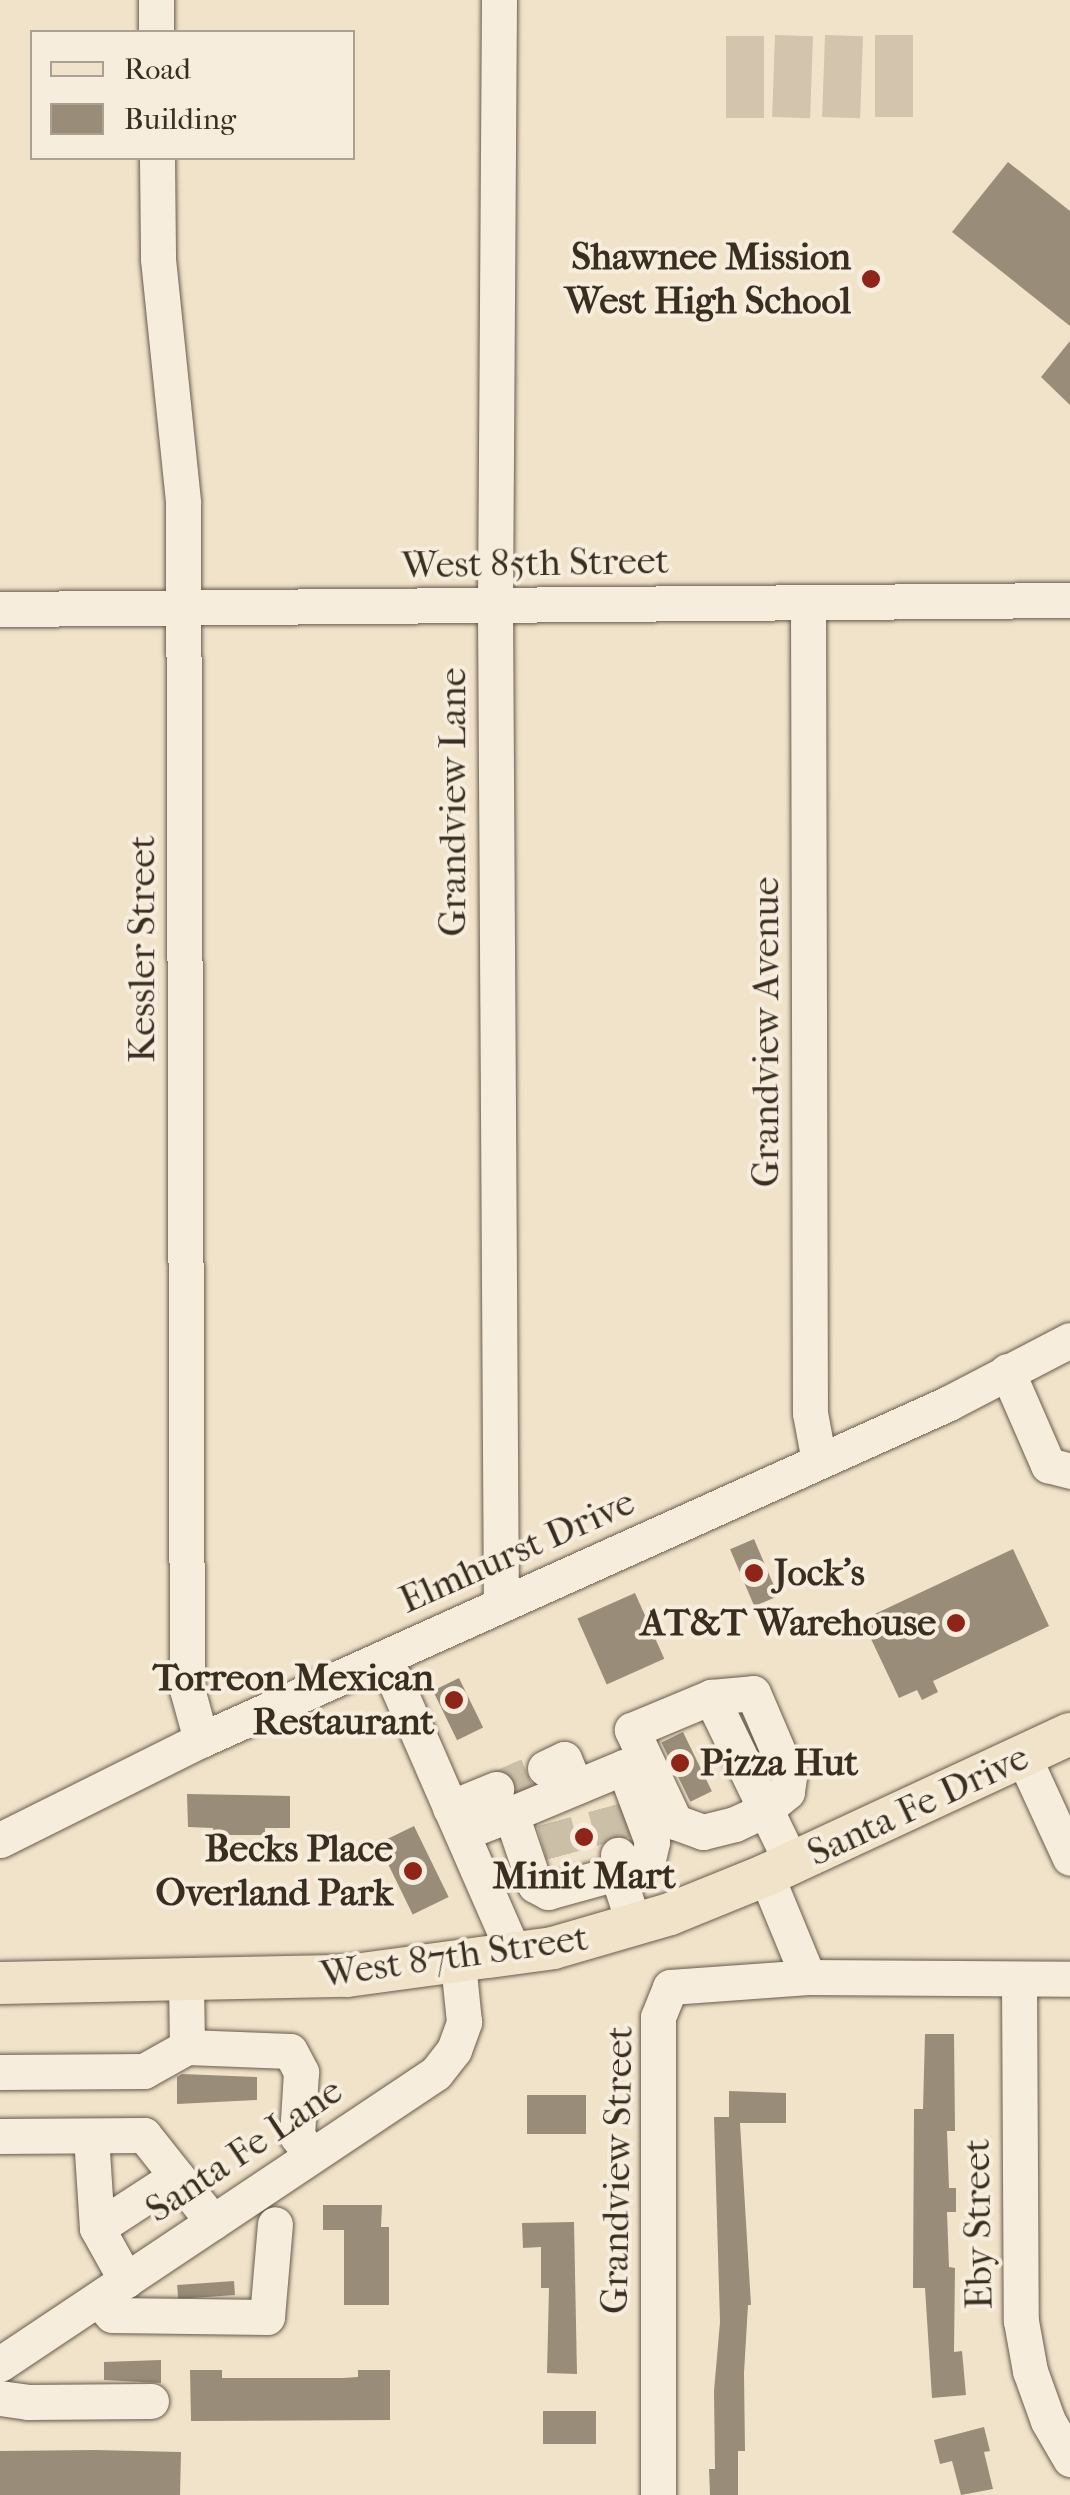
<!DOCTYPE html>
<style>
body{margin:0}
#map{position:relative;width:1070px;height:2495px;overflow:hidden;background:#f1e3ca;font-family:"IM FELL French Canon",serif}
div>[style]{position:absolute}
.green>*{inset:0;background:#d2c4ad;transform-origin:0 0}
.building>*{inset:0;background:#998c79;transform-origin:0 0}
.minor-tunnel>*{height:35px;margin-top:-17.5px;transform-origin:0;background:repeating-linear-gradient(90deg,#ccbfa8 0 35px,transparent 0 53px)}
.roads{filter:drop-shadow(0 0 2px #685b4b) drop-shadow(0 0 2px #685b4b)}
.minor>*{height:35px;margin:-17.5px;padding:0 17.5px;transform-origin:17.5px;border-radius:17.5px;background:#f6eddd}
.major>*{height:42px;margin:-21px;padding:0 21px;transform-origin:21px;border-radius:21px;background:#f1e3ca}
.dots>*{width:28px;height:28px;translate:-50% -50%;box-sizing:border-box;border:5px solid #f6eddd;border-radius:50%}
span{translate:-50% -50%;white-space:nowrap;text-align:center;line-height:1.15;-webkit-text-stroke:8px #f6eddd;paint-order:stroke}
.poi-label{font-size:38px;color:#3a2e21;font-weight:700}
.right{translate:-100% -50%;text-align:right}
.left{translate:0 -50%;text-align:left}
.street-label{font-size:38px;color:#3a2e21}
.legend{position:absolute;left:30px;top:30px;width:325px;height:130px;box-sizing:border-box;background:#f6eddd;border:2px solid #aba192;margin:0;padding:12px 18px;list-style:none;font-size:30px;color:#3a2e21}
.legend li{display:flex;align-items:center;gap:20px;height:50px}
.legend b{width:50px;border:2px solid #aba192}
</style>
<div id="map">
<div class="green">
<div style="left:775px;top:35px;width:38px;height:82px;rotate:2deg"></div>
<div style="left:825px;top:35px;width:38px;height:82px;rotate:2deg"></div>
<div style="left:875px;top:35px;width:38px;height:82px"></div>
<div style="left:726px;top:36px;width:38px;height:82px"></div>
</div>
<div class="building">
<div style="clip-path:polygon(1008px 162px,1070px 211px,1070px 326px,952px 232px)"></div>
<div style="clip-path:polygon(1070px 341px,1070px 405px,1041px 377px)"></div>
<div style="left:754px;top:1539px;width:62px;height:26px;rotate:67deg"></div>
<div style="clip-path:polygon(1013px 1549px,1049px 1626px,933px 1681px,938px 1692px,922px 1700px,917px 1690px,899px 1698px,862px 1620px)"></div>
<div style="left:635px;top:1593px;width:72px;height:63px;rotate:66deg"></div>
<div style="left:459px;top:1678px;width:55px;height:29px;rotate:64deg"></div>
<div style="left:683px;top:1732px;width:66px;height:24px;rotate:64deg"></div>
<div style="clip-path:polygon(187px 1794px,290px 1796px,290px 1828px,265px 1828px,265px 1835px,214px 1835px,213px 1828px,188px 1827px)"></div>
<div style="left:414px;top:1826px;width:79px;height:40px;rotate:64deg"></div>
<div style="clip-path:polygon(925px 2034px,954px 2034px,955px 2131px,947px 2131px,949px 2188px,956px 2188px,956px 2212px,947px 2212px,949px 2267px,955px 2268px,954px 2352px,962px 2351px,966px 2395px,932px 2398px,925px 2288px,913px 2288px,914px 2109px,923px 2109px)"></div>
<div style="clip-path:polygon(182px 2074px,257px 2077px,257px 2100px,177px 2104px,177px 2077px)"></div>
<div style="clip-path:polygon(729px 2091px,786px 2093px,786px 2123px,740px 2123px,751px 2305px,748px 2305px,744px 2373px,745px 2451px,738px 2451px,738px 2495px,710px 2495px,709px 2469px,715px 2469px,714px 2391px,720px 2322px,714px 2117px,729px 2117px)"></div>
<div style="left:527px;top:2095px;width:59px;height:39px"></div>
<div style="clip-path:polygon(323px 2205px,382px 2205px,381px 2227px,389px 2227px,389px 2305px,344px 2305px,344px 2230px,323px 2230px)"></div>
<div style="clip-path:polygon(574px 2222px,577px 2374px,547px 2373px,549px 2288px,541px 2288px,541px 2247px,523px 2248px,522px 2223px)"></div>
<div style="left:234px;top:2281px;width:14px;height:57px;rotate:86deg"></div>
<div style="clip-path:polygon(161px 2360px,161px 2383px,104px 2380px,104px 2362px)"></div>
<div style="clip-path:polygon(190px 2370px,222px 2370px,222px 2378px,343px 2378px,358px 2377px,358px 2370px,390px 2370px,390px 2420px,191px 2421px)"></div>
<div style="left:543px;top:2411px;width:53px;height:33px"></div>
<div style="clip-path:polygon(984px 2427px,990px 2451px,984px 2452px,993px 2489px,961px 2495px,952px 2461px,940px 2464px,934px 2440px)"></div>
<div style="clip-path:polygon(95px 2450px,181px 2452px,180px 2495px,0 2495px,0 2451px)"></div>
</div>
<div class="minor-tunnel">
<div style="left:496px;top:1789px;width:53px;rotate:-23.2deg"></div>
<div style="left:605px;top:1807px;width:50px;rotate:74.8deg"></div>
<div style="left:554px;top:1821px;width:50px;rotate:74.8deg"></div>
</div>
<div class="roads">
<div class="minor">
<div style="left:156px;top:0;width:32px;rotate:90deg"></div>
<div style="left:499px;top:0;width:607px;rotate:90.38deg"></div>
<div style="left:495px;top:607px;width:998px;rotate:89.66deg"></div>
<div style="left:157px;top:158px;width:101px;rotate:89.4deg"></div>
<div style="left:158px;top:259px;width:245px;rotate:84.1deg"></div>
<div style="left:183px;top:503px;width:1186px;rotate:89.81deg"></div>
<div style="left:187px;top:1689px;width:53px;rotate:74.6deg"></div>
<div style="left:808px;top:603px;width:810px;rotate:89.86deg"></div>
<div style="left:810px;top:1413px;width:49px;rotate:79.4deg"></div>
<div style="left:0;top:609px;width:1070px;rotate:-0.48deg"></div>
<div style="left:1007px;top:1371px;width:103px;rotate:66.4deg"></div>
<div style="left:1048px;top:1465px;width:23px;rotate:15deg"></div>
<div style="left:385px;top:1658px;width:324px;rotate:66.4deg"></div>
<div style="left:753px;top:1693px;width:91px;rotate:66.8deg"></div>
<div style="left:789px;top:1777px;width:15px;rotate:98deg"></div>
<div style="left:787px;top:1792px;width:28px;rotate:141deg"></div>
<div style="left:765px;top:1810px;width:33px;rotate:155deg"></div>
<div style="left:735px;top:1824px;width:33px;rotate:166deg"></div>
<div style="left:703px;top:1832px;width:30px;rotate:-160deg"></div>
<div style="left:675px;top:1822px;width:102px;rotate:-115.1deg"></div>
<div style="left:632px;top:1730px;width:86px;rotate:-22.7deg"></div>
<div style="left:711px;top:1697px;width:42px;rotate:-5.4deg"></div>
<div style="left:711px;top:1697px;width:186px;rotate:64.1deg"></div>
<div style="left:1023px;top:1756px;width:112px;rotate:65.3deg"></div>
<div style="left:545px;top:1768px;width:21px;rotate:-25deg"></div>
<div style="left:564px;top:1759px;width:30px;rotate:67deg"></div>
<div style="left:450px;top:1808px;width:50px;rotate:-22.4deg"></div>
<div style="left:511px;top:1814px;width:122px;rotate:-22.6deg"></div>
<div style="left:624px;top:1767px;width:80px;rotate:69.5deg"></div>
<div style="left:652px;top:1842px;width:17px;rotate:103deg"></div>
<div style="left:648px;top:1859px;width:28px;rotate:154deg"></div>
<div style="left:623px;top:1871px;width:17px;rotate:-107deg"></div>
<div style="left:462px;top:1833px;width:53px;rotate:-21.2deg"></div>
<div style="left:511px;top:1814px;width:75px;rotate:71.3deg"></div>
<div style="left:535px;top:1885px;width:15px;rotate:28deg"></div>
<div style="left:548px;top:1892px;width:78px;rotate:-15.6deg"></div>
<div style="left:623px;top:1871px;width:17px;rotate:93deg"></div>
<div style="left:622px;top:1888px;width:39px;rotate:72deg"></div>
<div style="left:0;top:1840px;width:225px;rotate:-26.5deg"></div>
<div style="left:201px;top:1740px;width:820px;rotate:-24.25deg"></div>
<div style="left:949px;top:1403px;width:136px;rotate:-27.5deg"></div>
<div style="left:766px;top:1875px;width:110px;rotate:67.6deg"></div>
<div style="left:1019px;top:1979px;width:342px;rotate:89.7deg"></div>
<div style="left:1021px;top:2321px;width:51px;rotate:79.8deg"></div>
<div style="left:1030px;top:2371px;width:53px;rotate:70.2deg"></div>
<div style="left:1048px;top:2421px;width:44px;rotate:59.9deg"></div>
<div style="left:187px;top:2047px;width:103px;rotate:2.2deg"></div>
<div style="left:290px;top:2051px;width:24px;rotate:62deg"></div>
<div style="left:301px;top:2072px;width:64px;rotate:93.6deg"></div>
<div style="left:297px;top:2136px;width:24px;rotate:52deg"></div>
<div style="left:0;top:2072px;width:144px;rotate:-0.4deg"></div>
<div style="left:144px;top:2071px;width:49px;rotate:-29.2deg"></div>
<div style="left:187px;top:2047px;width:66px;rotate:-90.9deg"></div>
<div style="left:0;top:2136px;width:144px;rotate:-0.4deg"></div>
<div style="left:144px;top:2135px;width:111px;rotate:51.6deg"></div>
<div style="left:91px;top:2136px;width:92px;rotate:86.3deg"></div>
<div style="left:97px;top:2228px;width:60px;rotate:60.9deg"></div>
<div style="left:97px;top:2228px;width:95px;rotate:-33deg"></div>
<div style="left:98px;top:2299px;width:21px;rotate:49deg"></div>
<div style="left:112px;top:2315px;width:155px;rotate:0.7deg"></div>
<div style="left:267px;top:2317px;width:93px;rotate:-85.1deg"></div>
<div style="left:0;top:2364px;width:524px;rotate:-33.72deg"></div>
<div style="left:436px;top:2073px;width:29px;rotate:-52deg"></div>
<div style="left:454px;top:2050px;width:30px;rotate:-70deg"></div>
<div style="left:464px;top:2022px;width:59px;rotate:-95.8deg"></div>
<div style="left:0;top:2398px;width:28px;rotate:8deg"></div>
<div style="left:28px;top:2402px;width:123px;rotate:-0.5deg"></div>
<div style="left:658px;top:2495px;width:478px;rotate:-90deg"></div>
<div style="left:658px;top:2017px;width:32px;rotate:-68deg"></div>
<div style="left:670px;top:1987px;width:138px;rotate:-4.1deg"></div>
<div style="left:808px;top:1977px;width:262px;rotate:0.4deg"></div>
</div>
<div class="major">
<div style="left:0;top:1983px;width:347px;rotate:-1.2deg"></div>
<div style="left:347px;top:1976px;width:208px;rotate:-7.7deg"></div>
<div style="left:553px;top:1948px;width:122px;rotate:-16.2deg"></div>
<div style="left:670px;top:1914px;width:104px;rotate:-22.1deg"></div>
<div style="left:766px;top:1875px;width:335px;rotate:-24.9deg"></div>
</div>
</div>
<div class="dots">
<div style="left:871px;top:279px;background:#8f2418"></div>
<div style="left:754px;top:1573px;background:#8f2418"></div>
<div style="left:956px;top:1623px;background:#8f2418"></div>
<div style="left:454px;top:1700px;background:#8f2418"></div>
<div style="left:680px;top:1763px;background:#8f2418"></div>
<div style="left:584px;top:1837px;background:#8f2418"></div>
<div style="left:413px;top:1871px;background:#8f2418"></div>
</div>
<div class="poi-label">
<span class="right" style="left:851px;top:279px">Shawnee Mission<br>West High School</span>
<span class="left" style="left:774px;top:1573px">Jock's</span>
<span class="right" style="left:936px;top:1623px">AT&amp;T Warehouse</span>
<span class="right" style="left:434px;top:1700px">Torreon Mexican<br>Restaurant</span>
<span class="left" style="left:700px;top:1763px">Pizza Hut</span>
<span class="right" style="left:393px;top:1871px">Becks Place<br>Overland Park</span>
<span style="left:584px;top:1876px">Minit Mart</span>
</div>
<div class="street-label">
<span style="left:535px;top:563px;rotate:-1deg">West 85th Street</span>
<span style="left:453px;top:802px;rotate:-90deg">Grandview Lane</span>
<span style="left:142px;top:949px;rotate:-90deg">Kessler Street</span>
<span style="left:766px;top:1032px;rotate:-90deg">Grandview Avenue</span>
<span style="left:517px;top:1551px;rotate:-24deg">Elmhurst Drive</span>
<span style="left:918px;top:1805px;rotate:-25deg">Santa Fe Drive</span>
<span style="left:454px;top:1956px;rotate:-8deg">West 87th Street</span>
<span style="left:244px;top:2150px;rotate:-34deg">Santa Fe Lane</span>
<span style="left:617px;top:2170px;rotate:-89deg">Grandview Street</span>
<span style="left:978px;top:2224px;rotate:-91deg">Eby Street</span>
</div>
<ul class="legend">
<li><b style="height:12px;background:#f1e3ca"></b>Road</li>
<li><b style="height:28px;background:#998c79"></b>Building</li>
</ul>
</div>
